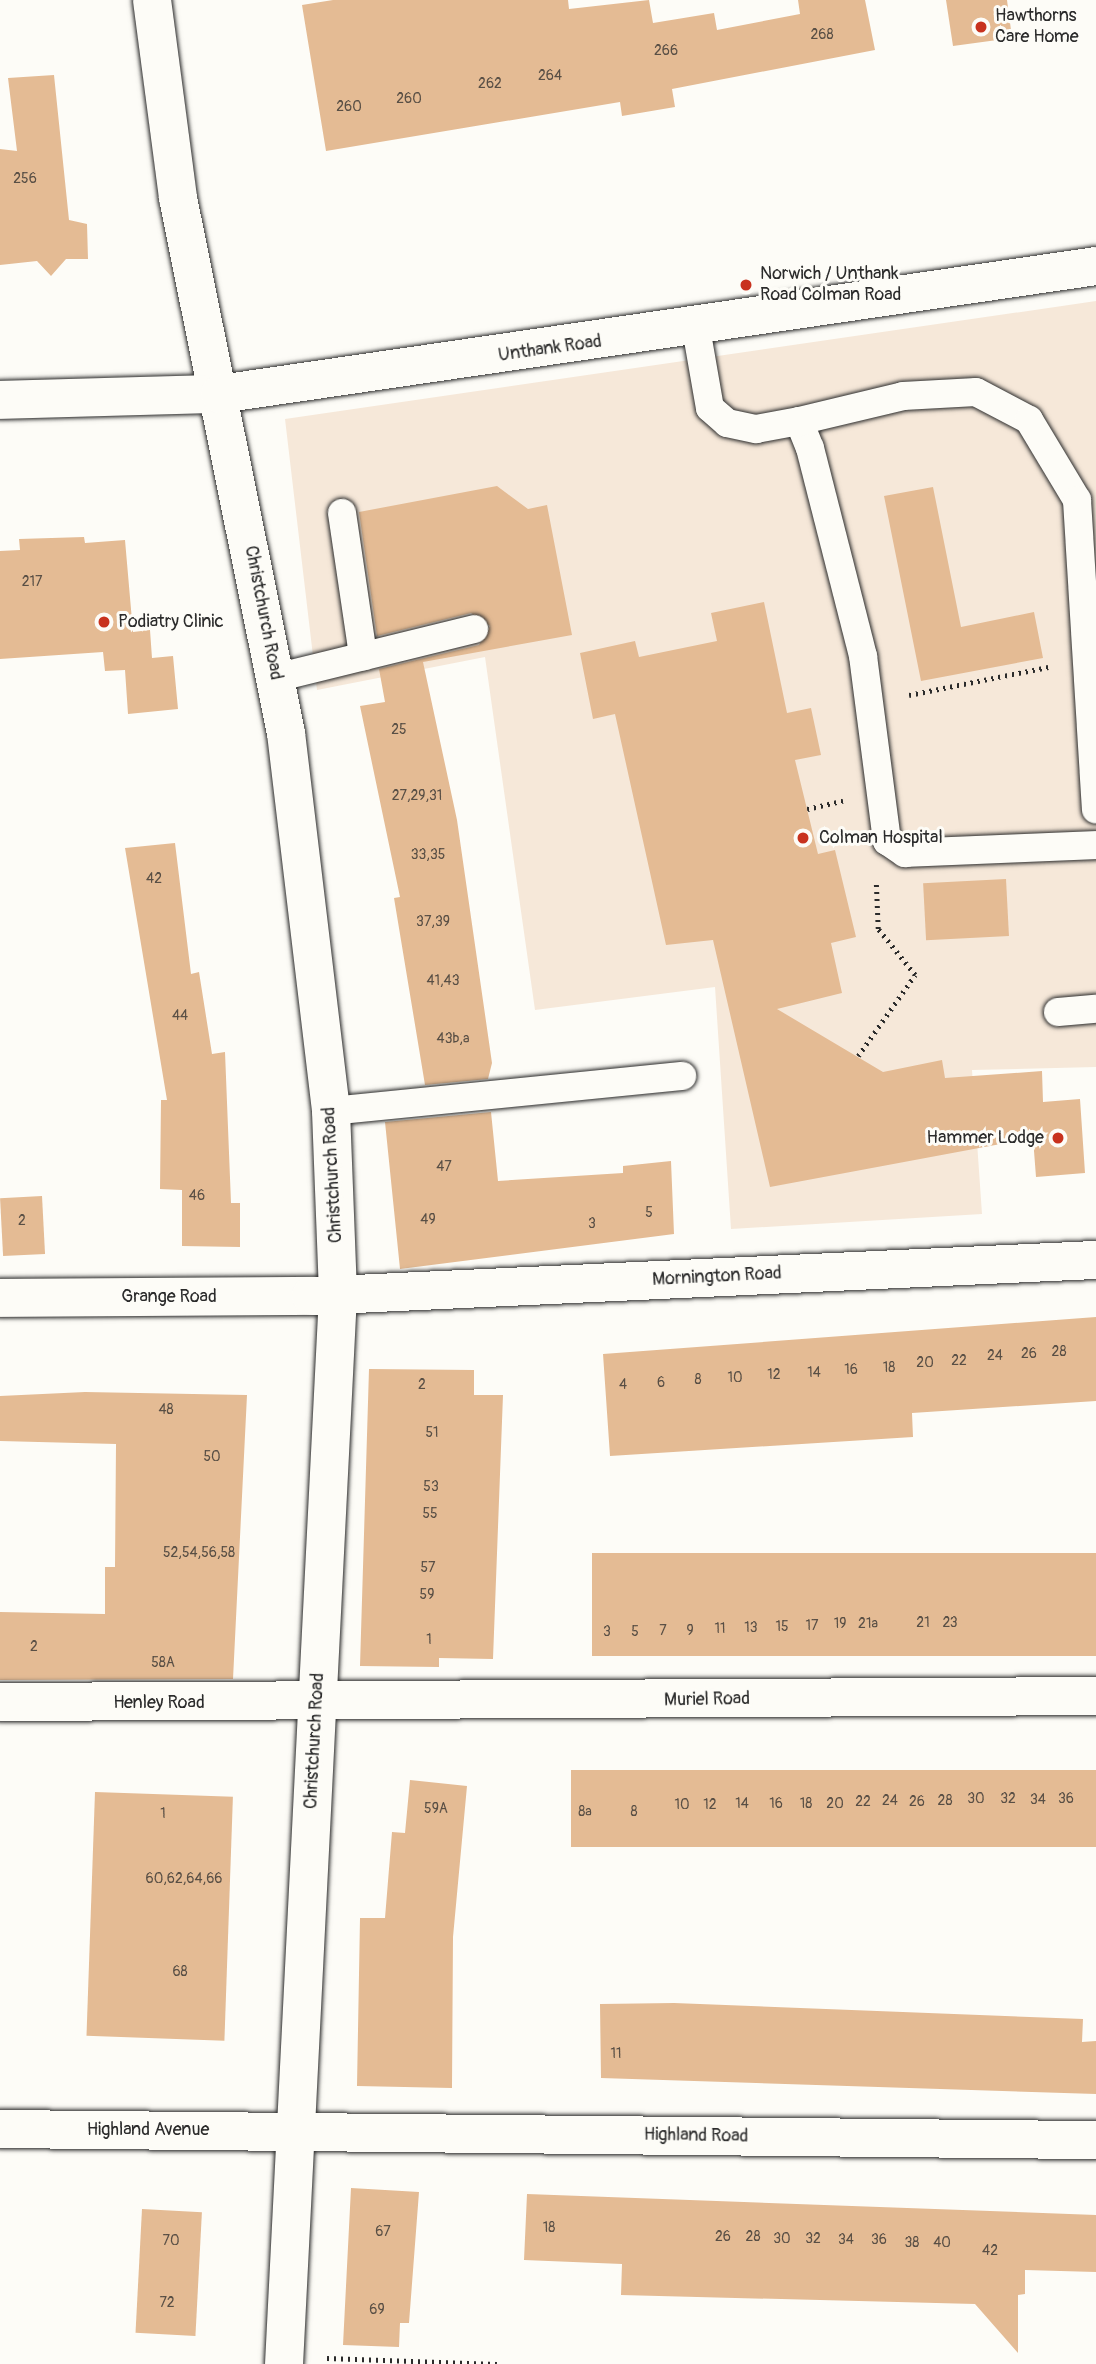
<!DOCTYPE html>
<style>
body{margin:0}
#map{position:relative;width:1096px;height:2364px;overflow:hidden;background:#fdfcf7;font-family:Pangolin,sans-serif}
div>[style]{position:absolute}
.built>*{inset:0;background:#f6e8d9}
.building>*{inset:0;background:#e4bb94;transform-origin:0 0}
.path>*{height:4.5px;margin-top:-2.25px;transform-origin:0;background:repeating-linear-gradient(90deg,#2b2b2b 0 2px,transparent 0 7px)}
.roads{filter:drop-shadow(0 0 2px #2b2b2b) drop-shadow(0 0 2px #2b2b2b)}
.service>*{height:28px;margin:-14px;padding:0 14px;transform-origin:14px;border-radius:14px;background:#fdfcf7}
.minor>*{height:38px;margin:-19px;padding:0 19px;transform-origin:19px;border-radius:19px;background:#fdfcf7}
.tertiary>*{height:38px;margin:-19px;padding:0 19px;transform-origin:19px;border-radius:19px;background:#fdfcf7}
.dots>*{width:19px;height:19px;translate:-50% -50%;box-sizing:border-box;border:4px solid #fdfcf7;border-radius:50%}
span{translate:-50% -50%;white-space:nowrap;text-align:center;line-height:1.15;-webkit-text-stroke:6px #fdfcf7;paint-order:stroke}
.number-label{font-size:14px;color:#594f45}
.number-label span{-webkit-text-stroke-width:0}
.poi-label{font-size:18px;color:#2b2b2b}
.left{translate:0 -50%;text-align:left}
.right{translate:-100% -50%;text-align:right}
.street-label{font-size:18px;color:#2b2b2b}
</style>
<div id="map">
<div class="built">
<div style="clip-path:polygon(1096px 301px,1096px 1067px,972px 1070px,982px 1214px,731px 1229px,715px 987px,535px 1010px,485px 657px,317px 690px,285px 419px)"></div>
</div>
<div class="building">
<div style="clip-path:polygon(333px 0,568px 0,569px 9px,649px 0,653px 23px,714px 13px,717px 30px,800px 14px,798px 0,865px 0,875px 50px,672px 89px,675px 107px,622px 116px,620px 102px,326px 151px,302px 5px)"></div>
<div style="clip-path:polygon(946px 0,1007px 0,1012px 38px,953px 46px)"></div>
<div style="clip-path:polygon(54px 75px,69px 220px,87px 224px,88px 259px,66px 259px,51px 276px,37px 261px,0 265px,0 149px,17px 151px,8px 78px)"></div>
<div style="clip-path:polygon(497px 486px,528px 509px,547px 505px,572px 635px,423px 662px,457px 820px,492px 1063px,488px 1079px,425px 1085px,394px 898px,400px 897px,360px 706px,385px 702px,379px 669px,479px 645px,490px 626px,471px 613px,377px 636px,359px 512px)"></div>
<div style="clip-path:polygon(933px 487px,961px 627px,1034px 612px,1043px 658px,921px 681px,884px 496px)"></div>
<div style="clip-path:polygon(84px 537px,85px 543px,125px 540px,133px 632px,150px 630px,152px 658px,173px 656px,178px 709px,128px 714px,125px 670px,105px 671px,103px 652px,0 659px,0 551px,20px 550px,19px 539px)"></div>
<div style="clip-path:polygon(764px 602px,787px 713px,811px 708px,821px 755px,795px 760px,818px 854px,835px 850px,856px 937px,831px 943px,842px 993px,777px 1009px,883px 1072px,942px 1060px,945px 1078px,1042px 1071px,1043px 1102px,1080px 1099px,1085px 1173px,1036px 1177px,1033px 1138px,770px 1187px,713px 940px,666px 945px,615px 714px,593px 719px,580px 653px,635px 641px,639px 657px,717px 641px,711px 613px)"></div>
<div style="clip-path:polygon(175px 843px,191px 974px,199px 972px,212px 1054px,225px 1052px,231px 1203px,240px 1203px,240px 1247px,182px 1246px,182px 1190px,160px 1189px,161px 1100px,167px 1100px,125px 848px)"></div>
<div style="left:1006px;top:879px;width:57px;height:83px;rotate:87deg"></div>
<div style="clip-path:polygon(491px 1112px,498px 1181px,623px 1173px,623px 1166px,671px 1161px,674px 1234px,400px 1269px,385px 1122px)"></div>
<div style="left:42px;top:1196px;width:58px;height:42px;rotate:87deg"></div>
<div style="clip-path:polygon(1096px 1317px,1096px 1401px,912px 1413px,913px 1437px,610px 1456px,603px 1354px)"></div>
<div style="clip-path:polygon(369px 1369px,474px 1370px,474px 1395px,503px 1395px,493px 1659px,439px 1658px,439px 1667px,360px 1666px)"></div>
<div style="clip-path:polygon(85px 1392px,247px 1395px,233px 1679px,0 1680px,0 1612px,105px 1614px,105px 1567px,115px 1567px,116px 1444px,0 1441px,0 1396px)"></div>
<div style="left:1096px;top:1553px;width:103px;height:504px;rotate:90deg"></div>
<div style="left:1096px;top:1770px;width:77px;height:525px;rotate:90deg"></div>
<div style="clip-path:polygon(410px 1780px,467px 1786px,453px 1937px,452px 2088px,357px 2086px,360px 1918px,385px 1918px,392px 1832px,405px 1833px)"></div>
<div style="left:95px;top:1792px;width:138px;height:244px;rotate:2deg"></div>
<div style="clip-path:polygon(674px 2003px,1083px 2019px,1082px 2042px,1096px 2041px,1096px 2094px,601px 2078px,600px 2004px)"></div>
<div style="clip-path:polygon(351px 2188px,419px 2192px,409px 2323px,400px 2323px,399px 2347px,343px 2345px)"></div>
<div style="clip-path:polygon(527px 2194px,1096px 2215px,1096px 2272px,1025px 2270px,1025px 2294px,1018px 2295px,1018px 2353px,975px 2304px,621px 2295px,622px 2264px,524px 2260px)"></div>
<div style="left:142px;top:2209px;width:60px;height:124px;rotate:3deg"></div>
</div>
<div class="path">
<div style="left:909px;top:695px;width:142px;rotate:-11.4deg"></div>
<div style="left:807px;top:809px;width:37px;rotate:-13deg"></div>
<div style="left:858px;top:1056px;width:99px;rotate:-54.9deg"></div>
<div style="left:915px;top:975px;width:59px;rotate:-128.8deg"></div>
<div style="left:878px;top:929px;width:47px;rotate:-92.4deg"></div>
<div style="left:327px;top:2358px;width:170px;rotate:2deg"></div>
</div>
<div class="roads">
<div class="service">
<div style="left:696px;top:328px;width:81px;rotate:80.1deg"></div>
<div style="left:710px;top:408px;width:23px;rotate:41deg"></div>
<div style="left:727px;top:423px;width:30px;rotate:12deg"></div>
<div style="left:756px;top:429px;width:44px;rotate:-10.5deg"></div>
<div style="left:799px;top:421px;width:29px;rotate:68deg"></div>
<div style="left:810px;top:448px;width:215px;rotate:75.7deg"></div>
<div style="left:863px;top:656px;width:187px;rotate:82.6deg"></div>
<div style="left:887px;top:841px;width:22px;rotate:34deg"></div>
<div style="left:905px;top:853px;width:191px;rotate:-2.4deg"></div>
<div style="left:799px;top:421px;width:107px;rotate:-13.5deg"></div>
<div style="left:903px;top:396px;width:73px;rotate:-3.1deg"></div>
<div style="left:976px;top:392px;width:60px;rotate:27.8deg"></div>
<div style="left:1029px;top:420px;width:93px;rotate:59deg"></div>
<div style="left:1077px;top:500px;width:310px;rotate:86.5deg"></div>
<div style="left:342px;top:513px;width:145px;rotate:81.6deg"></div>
<div style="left:275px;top:678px;width:205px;rotate:-13.8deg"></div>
<div style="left:1058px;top:1012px;width:38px;rotate:-5deg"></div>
<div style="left:331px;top:1111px;width:353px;rotate:-5.7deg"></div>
</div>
<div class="minor">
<div style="left:152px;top:0;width:200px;rotate:82.5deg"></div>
<div style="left:178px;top:198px;width:546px;rotate:78.59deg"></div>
<div style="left:286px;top:733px;width:381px;rotate:83.2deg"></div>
<div style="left:331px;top:1111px;width:184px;rotate:87.8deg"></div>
<div style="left:338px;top:1295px;width:1070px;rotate:92.89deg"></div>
<div style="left:0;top:1298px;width:311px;rotate:-0.4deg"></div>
<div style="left:311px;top:1296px;width:786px;rotate:-2.63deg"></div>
<div style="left:0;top:1702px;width:1096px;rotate:-0.31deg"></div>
<div style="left:0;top:2129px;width:1096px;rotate:0.58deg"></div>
</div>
<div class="tertiary">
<div style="left:0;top:400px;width:220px;rotate:-1.6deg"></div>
<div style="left:220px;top:394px;width:885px;rotate:-8.31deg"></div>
</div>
</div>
<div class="dots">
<div style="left:981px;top:27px;background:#c8321e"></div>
<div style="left:746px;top:285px;background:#c8321e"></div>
<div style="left:104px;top:622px;background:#c8321e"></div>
<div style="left:803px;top:838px;background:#c8321e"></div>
<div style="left:1058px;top:1138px;background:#c8321e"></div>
</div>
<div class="number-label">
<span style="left:822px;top:35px">268</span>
<span style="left:666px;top:51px">266</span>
<span style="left:550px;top:76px">264</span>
<span style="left:490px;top:84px">262</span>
<span style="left:409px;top:99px">260</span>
<span style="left:349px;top:107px">260</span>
<span style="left:25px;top:179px">256</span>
<span style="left:32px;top:582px">217</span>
<span style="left:399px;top:730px">25</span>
<span style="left:417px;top:796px">27,29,31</span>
<span style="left:428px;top:855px">33,35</span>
<span style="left:154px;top:879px">42</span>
<span style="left:433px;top:922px">37,39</span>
<span style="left:443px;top:981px">41,43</span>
<span style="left:180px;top:1016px">44</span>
<span style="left:453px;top:1039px">43b,a</span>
<span style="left:444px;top:1167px">47</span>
<span style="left:197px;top:1196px">46</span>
<span style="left:649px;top:1213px">5</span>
<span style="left:428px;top:1220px">49</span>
<span style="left:22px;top:1221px">2</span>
<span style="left:592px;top:1224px">3</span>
<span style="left:1059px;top:1352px">28</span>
<span style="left:1029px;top:1354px">26</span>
<span style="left:995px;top:1356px">24</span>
<span style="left:959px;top:1361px">22</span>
<span style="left:925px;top:1363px">20</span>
<span style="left:889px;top:1368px">18</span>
<span style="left:851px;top:1370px">16</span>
<span style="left:814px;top:1373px">14</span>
<span style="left:774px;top:1375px">12</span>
<span style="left:735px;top:1378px">10</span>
<span style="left:698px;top:1380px">8</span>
<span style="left:661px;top:1383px">6</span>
<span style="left:422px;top:1385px">2</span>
<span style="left:623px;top:1385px">4</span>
<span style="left:166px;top:1410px">48</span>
<span style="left:432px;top:1433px">51</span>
<span style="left:212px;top:1457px">50</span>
<span style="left:431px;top:1487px">53</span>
<span style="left:430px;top:1514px">55</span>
<span style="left:199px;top:1553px">52,54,56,58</span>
<span style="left:428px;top:1568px">57</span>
<span style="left:427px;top:1595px">59</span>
<span style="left:923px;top:1623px">21</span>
<span style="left:950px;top:1623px">23</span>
<span style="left:840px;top:1624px">19</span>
<span style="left:868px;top:1624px">21a</span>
<span style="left:812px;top:1626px">17</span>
<span style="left:782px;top:1627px">15</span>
<span style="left:751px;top:1628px">13</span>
<span style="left:720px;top:1629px">11</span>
<span style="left:663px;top:1631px">7</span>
<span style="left:690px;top:1631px">9</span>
<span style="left:607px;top:1632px">3</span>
<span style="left:635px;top:1632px">5</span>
<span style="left:429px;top:1640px">1</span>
<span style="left:34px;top:1647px">2</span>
<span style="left:163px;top:1663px">58A</span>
<span style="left:976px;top:1799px">30</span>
<span style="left:1008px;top:1799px">32</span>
<span style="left:1066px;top:1799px">36</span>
<span style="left:1038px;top:1800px">34</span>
<span style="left:890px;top:1801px">24</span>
<span style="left:945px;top:1801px">28</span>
<span style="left:863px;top:1802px">22</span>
<span style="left:917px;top:1802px">26</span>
<span style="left:742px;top:1804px">14</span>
<span style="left:776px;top:1804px">16</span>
<span style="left:806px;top:1804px">18</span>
<span style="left:835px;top:1804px">20</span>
<span style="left:682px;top:1805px">10</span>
<span style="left:710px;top:1805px">12</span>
<span style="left:436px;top:1809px">59A</span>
<span style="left:585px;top:1812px">8a</span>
<span style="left:634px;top:1812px">8</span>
<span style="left:163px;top:1814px">1</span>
<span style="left:184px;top:1879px">60,62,64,66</span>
<span style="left:180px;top:1972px">68</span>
<span style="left:616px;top:2054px">11</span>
<span style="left:549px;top:2228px">18</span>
<span style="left:383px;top:2232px">67</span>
<span style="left:723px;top:2237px">26</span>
<span style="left:753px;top:2237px">28</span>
<span style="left:782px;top:2239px">30</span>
<span style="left:813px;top:2239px">32</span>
<span style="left:846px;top:2240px">34</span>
<span style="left:879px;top:2240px">36</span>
<span style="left:171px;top:2241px">70</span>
<span style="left:912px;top:2243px">38</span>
<span style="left:942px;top:2243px">40</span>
<span style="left:990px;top:2251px">42</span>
<span style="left:167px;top:2303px">72</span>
<span style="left:377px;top:2310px">69</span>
</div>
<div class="poi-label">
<span class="left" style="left:995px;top:27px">Hawthorns<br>Care Home</span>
<span class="left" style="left:760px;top:285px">Norwich / Unthank<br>Road Colman Road</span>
<span class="left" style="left:118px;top:622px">Podiatry Clinic</span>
<span class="left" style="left:819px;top:838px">Colman Hospital</span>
<span class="right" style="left:1044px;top:1138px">Hammer Lodge</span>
</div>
<div class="street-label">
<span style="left:550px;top:349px;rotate:-8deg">Unthank Road</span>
<span style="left:263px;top:613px;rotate:79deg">Christchurch Road</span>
<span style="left:333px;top:1175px;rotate:-93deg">Christchurch Road</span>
<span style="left:717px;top:1277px;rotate:-3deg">Mornington Road</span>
<span style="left:169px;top:1297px">Grange Road</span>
<span style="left:707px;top:1700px;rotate:-1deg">Muriel Road</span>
<span style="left:159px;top:1703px">Henley Road</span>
<span style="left:315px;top:1741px;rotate:-87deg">Christchurch Road</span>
<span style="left:148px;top:2130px">Highland Avenue</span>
<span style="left:696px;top:2136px;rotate:1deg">Highland Road</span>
</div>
</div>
